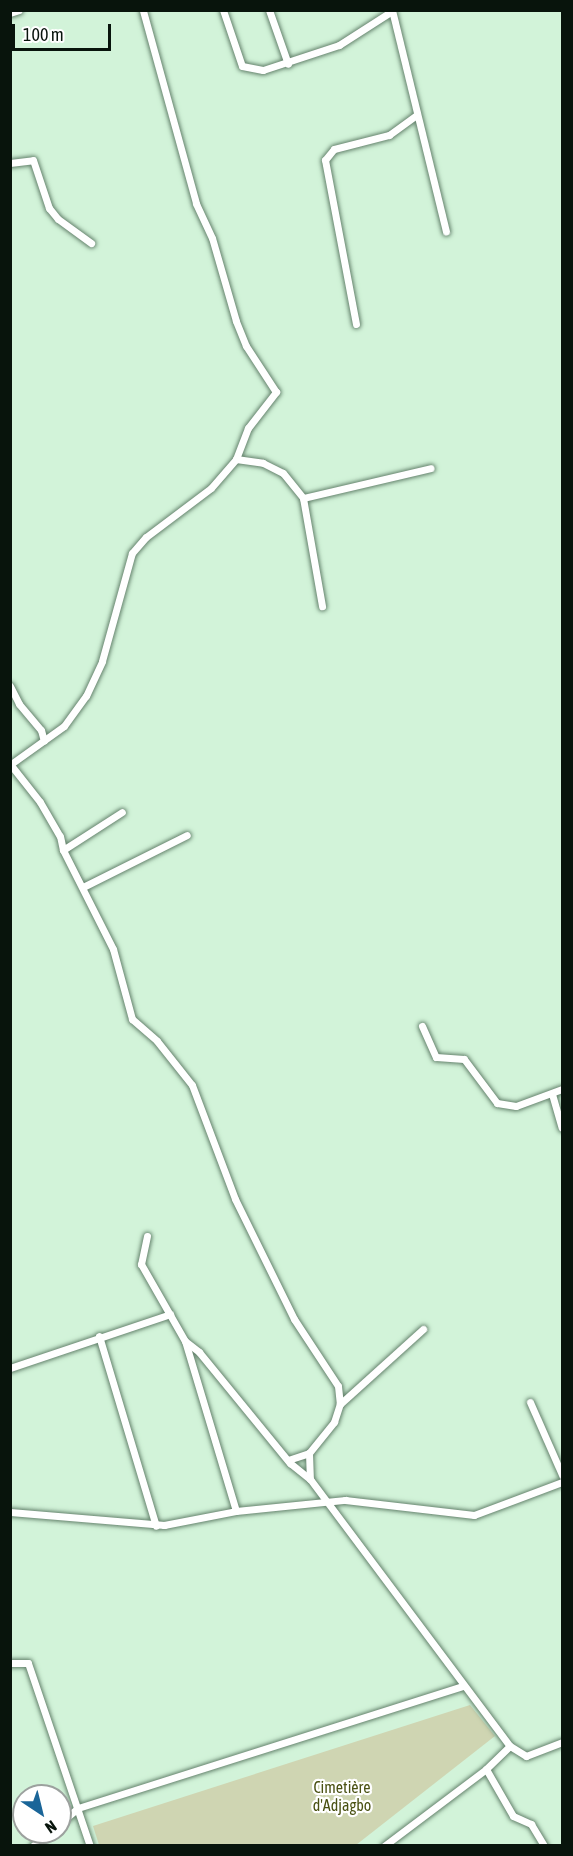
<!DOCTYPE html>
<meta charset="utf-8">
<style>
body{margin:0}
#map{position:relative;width:573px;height:1856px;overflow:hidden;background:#d2f3d9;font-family:"Asap Condensed",sans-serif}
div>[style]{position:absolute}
.green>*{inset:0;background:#cfd5b2}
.roads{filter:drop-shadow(0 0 2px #65836d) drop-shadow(0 0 2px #65836d)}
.minor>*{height:7px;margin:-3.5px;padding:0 3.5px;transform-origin:3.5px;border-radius:3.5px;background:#fff}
span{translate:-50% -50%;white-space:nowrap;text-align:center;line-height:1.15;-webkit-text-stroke:4.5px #fff;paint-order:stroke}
.park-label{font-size:16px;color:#4a5113}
.frame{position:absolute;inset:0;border:12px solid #08140c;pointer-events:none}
.north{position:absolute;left:12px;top:1784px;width:60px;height:60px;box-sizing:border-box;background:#fff;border:2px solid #9ca19e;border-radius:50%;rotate:145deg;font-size:16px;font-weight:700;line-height:24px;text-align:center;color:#08140c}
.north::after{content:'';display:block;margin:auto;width:21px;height:27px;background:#1a6598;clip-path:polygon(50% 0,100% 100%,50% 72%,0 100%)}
.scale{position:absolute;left:12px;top:24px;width:99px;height:27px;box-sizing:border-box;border:3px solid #08140c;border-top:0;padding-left:8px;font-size:18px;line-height:21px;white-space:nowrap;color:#08140c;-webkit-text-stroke:4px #fff;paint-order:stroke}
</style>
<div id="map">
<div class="green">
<div style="clip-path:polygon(470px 1705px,495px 1736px,356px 1845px,99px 1845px,93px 1826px)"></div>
</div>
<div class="roads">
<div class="minor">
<div style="left:223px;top:10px;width:59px;rotate:71.3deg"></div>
<div style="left:242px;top:66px;width:21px;rotate:11deg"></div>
<div style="left:263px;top:70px;width:80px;rotate:-18.2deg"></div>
<div style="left:339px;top:45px;width:63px;rotate:-32.7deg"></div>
<div style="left:269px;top:10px;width:57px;rotate:70.6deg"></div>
<div style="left:392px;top:10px;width:228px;rotate:76.3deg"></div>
<div style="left:10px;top:13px;width:9px;rotate:-18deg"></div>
<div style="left:10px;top:163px;width:23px;rotate:-7deg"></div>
<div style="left:33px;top:160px;width:51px;rotate:71.6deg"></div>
<div style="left:49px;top:208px;width:14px;rotate:51deg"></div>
<div style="left:58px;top:219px;width:41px;rotate:36deg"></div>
<div style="left:356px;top:324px;width:167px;rotate:-100.7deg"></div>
<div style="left:325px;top:160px;width:14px;rotate:-51deg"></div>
<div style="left:334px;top:149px;width:57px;rotate:-14.3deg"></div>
<div style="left:389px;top:135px;width:34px;rotate:-36deg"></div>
<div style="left:236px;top:459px;width:27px;rotate:8deg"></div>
<div style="left:263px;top:463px;width:22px;rotate:27deg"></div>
<div style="left:283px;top:473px;width:32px;rotate:51deg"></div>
<div style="left:303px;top:498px;width:110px;rotate:80deg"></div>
<div style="left:303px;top:498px;width:131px;rotate:-13.2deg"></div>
<div style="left:10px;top:686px;width:20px;rotate:63deg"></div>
<div style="left:19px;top:704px;width:34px;rotate:50deg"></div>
<div style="left:41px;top:730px;width:11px;rotate:75deg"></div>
<div style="left:10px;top:764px;width:48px;rotate:51.7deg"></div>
<div style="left:40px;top:802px;width:39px;rotate:60deg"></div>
<div style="left:60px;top:836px;width:14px;rotate:78deg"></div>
<div style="left:63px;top:850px;width:111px;rotate:63.2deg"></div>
<div style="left:113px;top:949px;width:73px;rotate:74.8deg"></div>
<div style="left:132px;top:1019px;width:33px;rotate:41deg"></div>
<div style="left:157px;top:1041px;width:56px;rotate:51.5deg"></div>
<div style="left:192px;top:1085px;width:122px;rotate:69.3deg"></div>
<div style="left:235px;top:1199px;width:134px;rotate:63.8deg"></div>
<div style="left:294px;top:1319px;width:80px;rotate:56.7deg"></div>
<div style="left:338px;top:1386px;width:18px;rotate:84deg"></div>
<div style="left:11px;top:764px;width:65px;rotate:-35.6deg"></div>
<div style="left:64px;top:726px;width:37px;rotate:-54deg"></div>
<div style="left:86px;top:696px;width:38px;rotate:-65deg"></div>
<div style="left:102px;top:661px;width:112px;rotate:-74.5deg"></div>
<div style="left:132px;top:553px;width:21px;rotate:-49deg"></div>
<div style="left:146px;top:537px;width:81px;rotate:-37deg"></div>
<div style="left:211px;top:488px;width:38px;rotate:-49deg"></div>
<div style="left:236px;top:459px;width:33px;rotate:-69deg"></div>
<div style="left:248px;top:428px;width:46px;rotate:-52.1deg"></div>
<div style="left:276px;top:392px;width:55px;rotate:-123.1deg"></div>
<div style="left:246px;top:346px;width:27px;rotate:-112deg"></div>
<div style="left:236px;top:321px;width:86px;rotate:-106.1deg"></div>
<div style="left:212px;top:238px;width:38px;rotate:-115deg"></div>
<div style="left:196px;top:203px;width:200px;rotate:-105.4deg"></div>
<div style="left:63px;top:850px;width:70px;rotate:-32.8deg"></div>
<div style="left:83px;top:887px;width:116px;rotate:-26.6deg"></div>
<div style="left:422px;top:1026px;width:34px;rotate:66deg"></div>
<div style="left:436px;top:1057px;width:28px;rotate:4deg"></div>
<div style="left:464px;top:1059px;width:55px;rotate:53.1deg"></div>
<div style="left:497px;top:1103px;width:19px;rotate:9deg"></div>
<div style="left:516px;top:1106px;width:49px;rotate:-20.3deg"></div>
<div style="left:552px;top:1094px;width:35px;rotate:74deg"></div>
<div style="left:147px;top:1236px;width:29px;rotate:102deg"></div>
<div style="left:141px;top:1264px;width:89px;rotate:60.3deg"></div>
<div style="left:185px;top:1341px;width:177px;rotate:73.3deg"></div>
<div style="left:99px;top:1336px;width:198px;rotate:73.3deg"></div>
<div style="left:185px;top:1341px;width:18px;rotate:38deg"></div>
<div style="left:199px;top:1352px;width:144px;rotate:50.7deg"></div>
<div style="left:290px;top:1463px;width:26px;rotate:39deg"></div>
<div style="left:310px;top:1479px;width:334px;rotate:53.2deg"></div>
<div style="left:510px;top:1746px;width:19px;rotate:32deg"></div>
<div style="left:526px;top:1756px;width:39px;rotate:-21deg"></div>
<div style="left:10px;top:1368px;width:169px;rotate:-18.6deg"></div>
<div style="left:530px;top:1402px;width:80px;rotate:66.3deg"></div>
<div style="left:309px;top:1453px;width:26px;rotate:88deg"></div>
<div style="left:288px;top:1460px;width:22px;rotate:-18deg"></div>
<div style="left:309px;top:1453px;width:40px;rotate:-51deg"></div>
<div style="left:334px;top:1422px;width:19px;rotate:-72deg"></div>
<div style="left:340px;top:1404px;width:112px;rotate:-42.1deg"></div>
<div style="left:10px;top:1512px;width:155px;rotate:4.8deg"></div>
<div style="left:164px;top:1525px;width:73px;rotate:-11deg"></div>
<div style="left:236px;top:1511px;width:110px;rotate:-5.8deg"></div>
<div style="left:345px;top:1500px;width:130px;rotate:6.6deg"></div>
<div style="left:474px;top:1515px;width:94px;rotate:-20.6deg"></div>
<div style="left:10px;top:1663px;width:18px"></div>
<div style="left:28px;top:1663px;width:193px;rotate:71.3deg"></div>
<div style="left:486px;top:1769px;width:54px;rotate:60.1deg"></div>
<div style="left:513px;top:1816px;width:20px;rotate:24deg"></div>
<div style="left:531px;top:1824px;width:26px;rotate:59deg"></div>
<div style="left:60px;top:1823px;width:23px;rotate:-40deg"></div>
<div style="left:78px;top:1808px;width:404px;rotate:-17.6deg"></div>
<div style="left:33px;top:1846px;width:21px;rotate:-41deg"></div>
<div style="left:384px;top:1846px;width:128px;rotate:-37deg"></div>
<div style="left:486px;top:1769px;width:33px;rotate:-44deg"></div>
</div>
</div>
<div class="park-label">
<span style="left:342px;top:1796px">Cimetière<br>d'Adjagbo</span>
</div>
<div class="frame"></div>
<div class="north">N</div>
<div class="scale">100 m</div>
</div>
